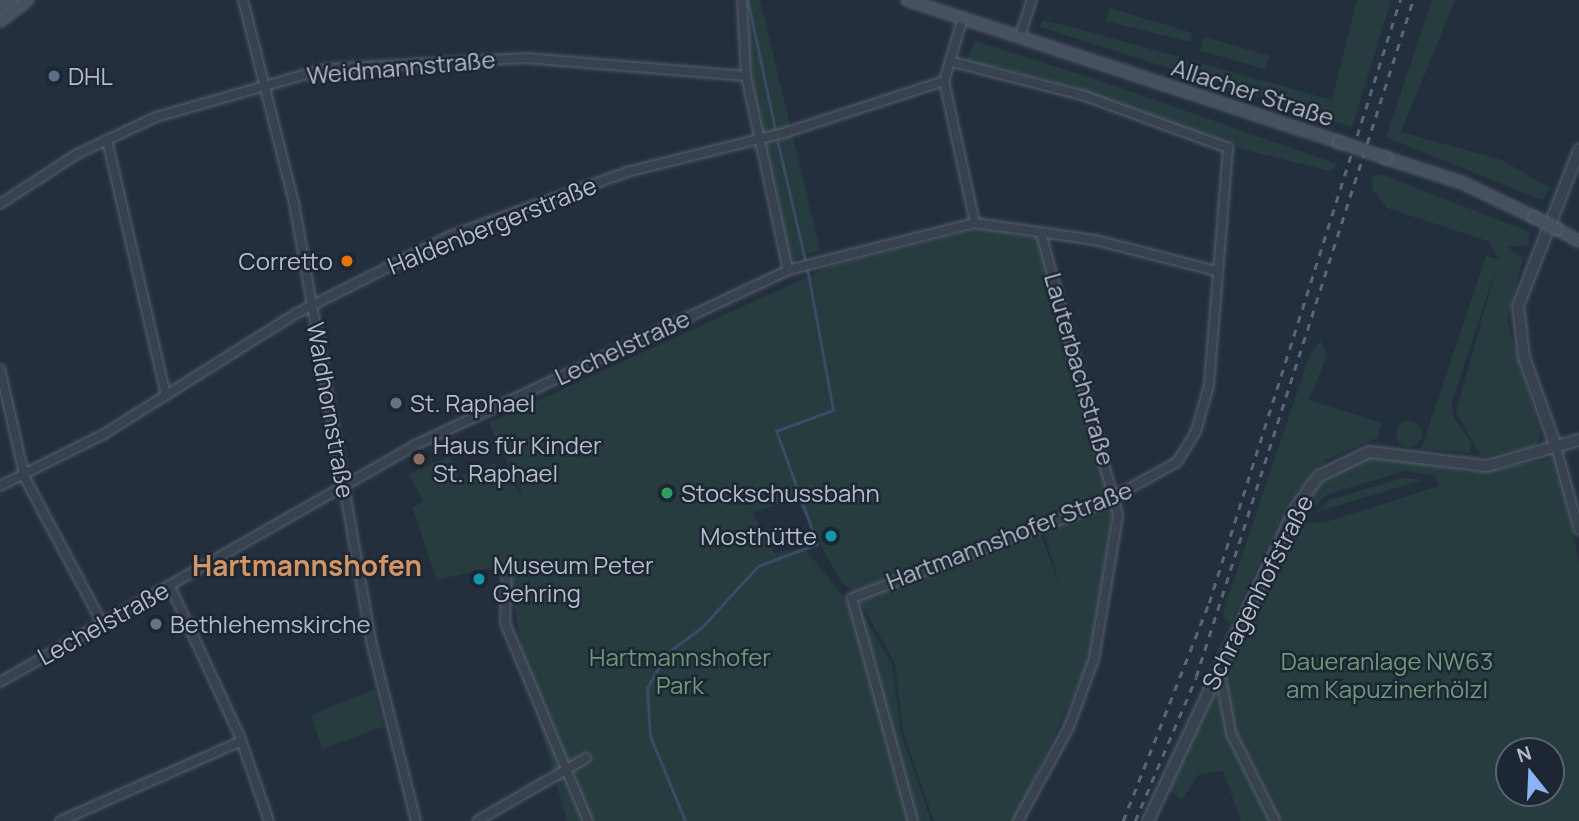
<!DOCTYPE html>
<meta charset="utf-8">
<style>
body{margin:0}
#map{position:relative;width:1579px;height:821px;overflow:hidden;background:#242f3e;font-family:Manrope,sans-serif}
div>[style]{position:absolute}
.green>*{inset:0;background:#263c3f;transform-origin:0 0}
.round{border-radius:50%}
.stream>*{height:2.5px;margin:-1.25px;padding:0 1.25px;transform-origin:1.25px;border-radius:1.25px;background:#394c67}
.roads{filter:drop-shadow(0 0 2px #565f6c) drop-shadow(0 0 2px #565f6c)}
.minor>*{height:8px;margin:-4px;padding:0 4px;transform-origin:4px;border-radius:4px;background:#38414e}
.tertiary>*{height:10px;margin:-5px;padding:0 5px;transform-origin:5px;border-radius:5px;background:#38414e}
.secondary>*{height:10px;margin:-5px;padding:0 5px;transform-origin:5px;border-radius:5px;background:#465061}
.rail>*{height:2.5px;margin-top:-1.25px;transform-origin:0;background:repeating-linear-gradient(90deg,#5a6575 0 7px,transparent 0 14px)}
.bridges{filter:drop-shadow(0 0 2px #565f6c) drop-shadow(0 0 2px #565f6c)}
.secondary-bridge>*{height:10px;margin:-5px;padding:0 5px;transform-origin:5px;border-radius:5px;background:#465061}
.dots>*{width:19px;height:19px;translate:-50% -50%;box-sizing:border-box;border:4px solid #1d2633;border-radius:50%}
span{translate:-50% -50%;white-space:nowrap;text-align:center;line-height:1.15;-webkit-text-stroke:5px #1d2633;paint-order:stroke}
.street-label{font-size:24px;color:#b4bcc9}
.poi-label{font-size:24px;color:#b4bcc9}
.left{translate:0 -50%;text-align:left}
.right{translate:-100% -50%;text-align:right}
.park-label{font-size:24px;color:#6b9a76}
.quarter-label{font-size:28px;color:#d59563;font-weight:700}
.north{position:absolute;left:1495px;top:737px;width:70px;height:70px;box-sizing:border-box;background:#1d2633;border:2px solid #59626f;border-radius:50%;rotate:342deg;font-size:19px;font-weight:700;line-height:28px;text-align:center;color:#b4bcc9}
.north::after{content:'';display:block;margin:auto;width:24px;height:32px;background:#8ab4f8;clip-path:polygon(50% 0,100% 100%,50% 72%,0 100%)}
</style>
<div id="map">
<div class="green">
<div style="clip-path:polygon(745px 0,760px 0,820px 250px,790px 261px,749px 75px)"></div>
<div style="clip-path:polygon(1357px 0,1391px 0,1352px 127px,1040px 27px,1042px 20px,1076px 28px,1332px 100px)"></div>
<div style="clip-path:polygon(1432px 0,1455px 0,1401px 132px,1502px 160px,1550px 188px,1543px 200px,1386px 137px)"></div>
<div style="clip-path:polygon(1110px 8px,1193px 33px,1190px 42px,1106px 21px)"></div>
<div style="left:1204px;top:37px;width:68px;height:14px;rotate:16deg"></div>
<div style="clip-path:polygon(975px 41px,1095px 79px,1337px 164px,1330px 171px,1230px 146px,1079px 89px,999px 67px,964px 65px)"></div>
<div style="clip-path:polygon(1381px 174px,1529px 232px,1529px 245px,1507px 247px,1523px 258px,1507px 321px,1541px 434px,1535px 446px,1482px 457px,1456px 413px,1497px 265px,1452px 402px,1453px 416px,1471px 442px,1470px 453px,1421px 449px,1486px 256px,1499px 259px,1488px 241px,1387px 208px,1373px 190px,1371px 177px)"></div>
<div style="clip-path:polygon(981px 228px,1039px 239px,1113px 508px,1091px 658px,1014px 821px,934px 821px,903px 732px,895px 663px,860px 602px,877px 588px,1039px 531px,1061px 589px,1040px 519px,855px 592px,842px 583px,795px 498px,753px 513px,774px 553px,804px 548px,852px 607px,911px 821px,567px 821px,529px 689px,507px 564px,437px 580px,412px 507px,424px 502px,409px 474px,450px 456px,458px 478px,494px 463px,523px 496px,489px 423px,831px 266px)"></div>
<div style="clip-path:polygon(1321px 341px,1327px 355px,1309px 400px,1382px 423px,1377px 438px,1326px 460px,1289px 500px,1230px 624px,1223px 615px,1226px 603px,1310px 354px)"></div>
<div class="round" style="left:1396px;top:421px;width:26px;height:26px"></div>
<div style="clip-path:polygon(evenodd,1378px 455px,1471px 473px,1558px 458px,1579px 563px,1579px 821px,1241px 821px,1223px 771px,1199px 774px,1182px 799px,1169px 791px,1215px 688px,1228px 684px,1224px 670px,1279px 568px,1288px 532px,1300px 522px,1323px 523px,1439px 486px,1436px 476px,1405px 471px,1328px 494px,1299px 520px,1319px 481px,1340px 465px,1378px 455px,1509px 751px,1551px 751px,1551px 793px,1509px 793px,1509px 751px)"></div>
<div style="clip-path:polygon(1403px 478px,1422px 480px,1317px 512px,1329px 500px)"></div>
<div style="clip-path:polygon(859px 608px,892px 664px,901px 733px,931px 821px,917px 821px)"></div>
<div style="clip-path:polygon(374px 689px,383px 727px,322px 749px,311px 715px)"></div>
</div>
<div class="stream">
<div style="left:748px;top:0;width:130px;rotate:78deg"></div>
<div style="left:778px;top:142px;width:123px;rotate:76.9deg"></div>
<div style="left:685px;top:821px;width:92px;rotate:-112.4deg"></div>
<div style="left:650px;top:736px;width:48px;rotate:-93.6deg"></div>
<div style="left:647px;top:688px;width:40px;rotate:-60.3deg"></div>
<div style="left:667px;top:653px;width:42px;rotate:-36.3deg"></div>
<div style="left:701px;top:628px;width:84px;rotate:-47.4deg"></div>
<div style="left:758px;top:566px;width:63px;rotate:-20.4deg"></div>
<div style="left:817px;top:544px;width:120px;rotate:-109.9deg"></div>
<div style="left:776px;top:431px;width:61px;rotate:-20.2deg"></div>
<div style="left:833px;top:410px;width:144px;rotate:-100.4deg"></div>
</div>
<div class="roads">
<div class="minor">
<div style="left:243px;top:0;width:209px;rotate:75.9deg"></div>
<div style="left:294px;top:203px;width:445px;rotate:80deg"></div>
<div style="left:371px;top:641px;width:186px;rotate:76deg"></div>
<div style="left:742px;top:0;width:76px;rotate:87deg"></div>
<div style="left:746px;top:76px;width:198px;rotate:77.8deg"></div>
<div style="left:963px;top:17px;width:67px;rotate:106.5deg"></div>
<div style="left:944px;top:81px;width:145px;rotate:77.7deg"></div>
<div style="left:1020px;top:36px;width:38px;rotate:-72deg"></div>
<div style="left:107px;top:140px;width:262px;rotate:77deg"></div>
<div style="left:0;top:204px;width:92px;rotate:-33deg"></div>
<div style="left:77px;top:154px;width:87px;rotate:-25.1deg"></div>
<div style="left:156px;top:117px;width:175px;rotate:-15.9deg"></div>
<div style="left:324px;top:69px;width:202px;rotate:-3.1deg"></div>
<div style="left:526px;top:58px;width:221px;rotate:4.7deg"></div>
<div style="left:0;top:369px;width:112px;rotate:77.1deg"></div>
<div style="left:25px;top:478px;width:164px;rotate:62deg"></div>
<div style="left:1556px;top:447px;width:86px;rotate:74.5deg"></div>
<div style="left:0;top:486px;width:116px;rotate:-26.6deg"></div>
<div style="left:104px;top:434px;width:228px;rotate:-32.1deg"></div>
<div style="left:297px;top:313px;width:171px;rotate:-26.7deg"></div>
<div style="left:450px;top:236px;width:188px;rotate:-19.9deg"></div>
<div style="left:627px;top:172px;width:165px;rotate:-14deg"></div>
<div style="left:787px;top:132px;width:165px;rotate:-18deg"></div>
<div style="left:507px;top:574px;width:49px;rotate:92.3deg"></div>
<div style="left:505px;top:623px;width:215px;rotate:67.3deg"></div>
<div style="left:170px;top:586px;width:166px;rotate:65.1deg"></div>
<div style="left:240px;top:737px;width:89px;rotate:71deg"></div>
<div style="left:1219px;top:668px;width:66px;rotate:79.5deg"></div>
<div style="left:1231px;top:733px;width:98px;rotate:63.4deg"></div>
<div style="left:0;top:682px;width:478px;rotate:-29.7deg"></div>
<div style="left:415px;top:445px;width:412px;rotate:-25.1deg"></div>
<div style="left:788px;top:270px;width:193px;rotate:-14.1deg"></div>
<div style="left:975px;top:223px;width:121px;rotate:8.1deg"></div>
<div style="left:1095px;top:240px;width:126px;rotate:14.3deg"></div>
<div style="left:60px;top:821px;width:198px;rotate:-23.8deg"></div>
<div style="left:477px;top:821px;width:126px;rotate:-30deg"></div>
<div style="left:913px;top:821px;width:231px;rotate:-105.3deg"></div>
<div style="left:852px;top:598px;width:262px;rotate:-20.6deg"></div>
<div style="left:1097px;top:506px;width:91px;rotate:-28.8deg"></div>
<div style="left:1177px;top:462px;width:36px;rotate:-58deg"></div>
<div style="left:1196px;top:431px;width:48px;rotate:-74.2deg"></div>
<div style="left:1209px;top:385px;width:238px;rotate:-85.4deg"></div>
<div style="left:1228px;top:148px;width:152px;rotate:-160deg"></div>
<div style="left:1085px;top:96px;width:140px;rotate:-165.6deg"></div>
<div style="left:1018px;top:821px;width:107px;rotate:-61.5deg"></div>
<div style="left:1069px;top:727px;width:72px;rotate:-69.8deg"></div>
<div style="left:1094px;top:659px;width:146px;rotate:-80.5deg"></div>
<div style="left:1118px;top:515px;width:292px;rotate:-105.3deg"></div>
</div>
<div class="tertiary">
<div style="left:1556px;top:447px;width:96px;rotate:-109.6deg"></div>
<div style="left:1524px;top:357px;width:51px;rotate:-96.7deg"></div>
<div style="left:1518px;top:306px;width:168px;rotate:-68.6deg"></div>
<div style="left:1148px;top:821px;width:349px;rotate:-64.8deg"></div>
<div style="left:1297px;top:505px;width:36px;rotate:-53deg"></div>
<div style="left:1319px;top:476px;width:55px;rotate:-25.6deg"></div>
<div style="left:1369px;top:452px;width:119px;rotate:6.8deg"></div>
<div style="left:1487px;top:466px;width:96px;rotate:-15.8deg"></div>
</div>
<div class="secondary">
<div style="left:907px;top:0;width:455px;rotate:18.2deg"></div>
<div style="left:0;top:8px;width:14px;rotate:-36deg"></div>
<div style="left:0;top:21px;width:35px;rotate:-37deg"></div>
<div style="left:1386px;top:158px;width:81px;rotate:18deg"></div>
<div style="left:1463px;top:183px;width:79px;rotate:25.6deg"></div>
<div style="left:1557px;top:229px;width:25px;rotate:29deg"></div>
</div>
</div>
<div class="rail">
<div style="left:1123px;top:821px;width:234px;rotate:-68.5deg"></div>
<div style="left:1209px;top:603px;width:633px;rotate:-72.42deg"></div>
<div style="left:1135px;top:821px;width:156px;rotate:-67deg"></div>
<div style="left:1196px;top:677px;width:711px;rotate:-72.23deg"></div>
</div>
<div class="bridges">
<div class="secondary-bridge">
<div style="left:1339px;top:142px;width:50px;rotate:18.8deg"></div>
<div style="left:1534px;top:217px;width:26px;rotate:28deg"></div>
</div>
</div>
<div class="dots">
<div style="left:54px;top:76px;background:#5c6f8a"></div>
<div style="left:347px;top:261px;background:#e8710a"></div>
<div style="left:396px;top:403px;background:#6b7280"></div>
<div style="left:419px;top:459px;background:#8d6e63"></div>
<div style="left:667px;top:493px;background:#2e9e5b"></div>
<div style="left:831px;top:536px;background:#0f9aa8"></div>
<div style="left:479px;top:579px;background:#0f9aa8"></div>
<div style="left:156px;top:624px;background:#6b7280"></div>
</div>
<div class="street-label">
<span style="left:401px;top:67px;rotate:-5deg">Weidmannstraße</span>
<span style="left:1253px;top:92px;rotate:18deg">Allacher Straße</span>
<span style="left:492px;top:225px;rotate:-22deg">Haldenbergerstraße</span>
<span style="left:622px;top:347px;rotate:-25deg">Lechelstraße</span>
<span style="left:1080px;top:369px;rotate:74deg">Lauterbachstraße</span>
<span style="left:331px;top:410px;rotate:80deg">Waldhornstraße</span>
<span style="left:1009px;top:535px;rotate:-21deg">Hartmannshofer Straße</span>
<span style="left:1257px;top:592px;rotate:-63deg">Schragenhofstraße</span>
<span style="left:103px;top:623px;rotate:-29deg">Lechelstraße</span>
</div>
<div class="poi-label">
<span class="left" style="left:68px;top:76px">DHL</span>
<span class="right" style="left:333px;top:261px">Corretto</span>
<span class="left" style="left:410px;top:403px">St. Raphael</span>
<span class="left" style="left:433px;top:459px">Haus für Kinder<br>St. Raphael</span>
<span class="left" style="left:681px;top:493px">Stockschussbahn</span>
<span class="right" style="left:817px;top:536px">Mosthütte</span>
<span class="left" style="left:493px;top:579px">Museum Peter<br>Gehring</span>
<span class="left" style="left:170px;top:624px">Bethlehemskirche</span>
</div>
<div class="park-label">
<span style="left:680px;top:671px">Hartmannshofer<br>Park</span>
<span style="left:1387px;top:675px">Daueranlage NW63<br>am Kapuzinerhölzl</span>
</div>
<div class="quarter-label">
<span style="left:307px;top:565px">Hartmannshofen</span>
</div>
<div class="north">N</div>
</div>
